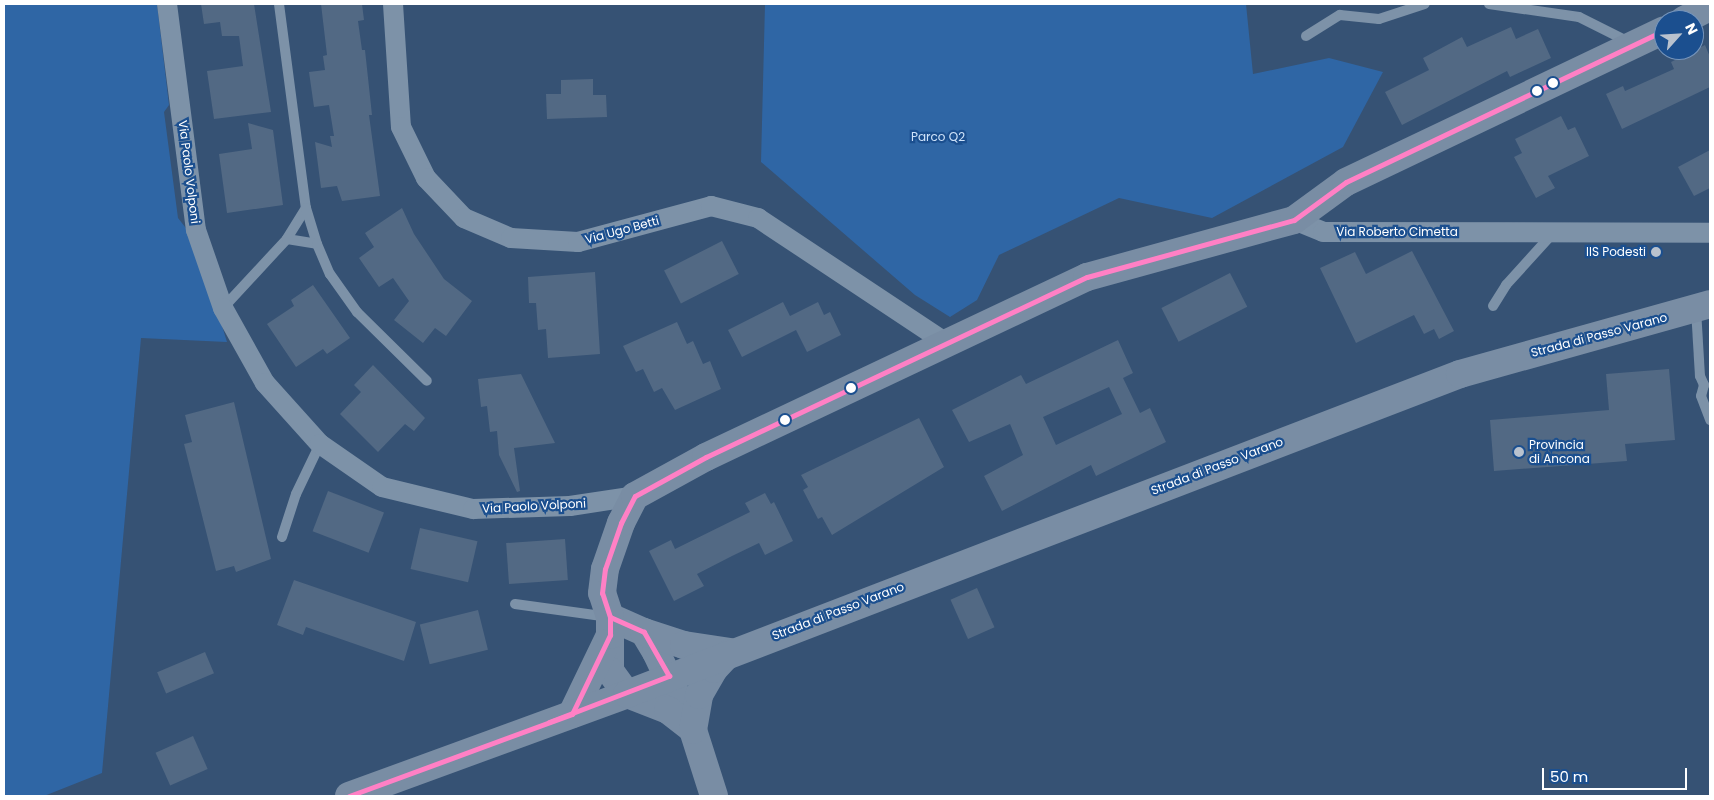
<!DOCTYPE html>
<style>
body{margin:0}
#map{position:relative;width:1714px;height:800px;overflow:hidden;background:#365274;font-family:Poppins,sans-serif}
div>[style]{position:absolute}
.green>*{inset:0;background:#2f66a5}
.building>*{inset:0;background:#526984;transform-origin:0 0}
.lane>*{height:10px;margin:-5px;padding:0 5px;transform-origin:5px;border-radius:5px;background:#7d92a8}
.street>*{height:20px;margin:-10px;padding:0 10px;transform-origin:10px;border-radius:10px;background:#7d92a8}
.secondary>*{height:28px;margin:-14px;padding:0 14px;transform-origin:14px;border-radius:14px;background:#798da4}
.bus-1>*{height:5px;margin:-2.5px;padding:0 2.5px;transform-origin:2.5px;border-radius:2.5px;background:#ff80c5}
.dots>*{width:14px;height:14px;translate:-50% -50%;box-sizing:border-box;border:2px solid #1b4f8f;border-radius:50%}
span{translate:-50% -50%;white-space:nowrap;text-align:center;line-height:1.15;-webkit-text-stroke:4.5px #1b4f8f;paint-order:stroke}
.park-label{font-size:12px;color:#cfe3fa}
.street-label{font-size:12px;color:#fff}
.poi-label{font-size:12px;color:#fff}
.right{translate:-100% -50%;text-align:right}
.left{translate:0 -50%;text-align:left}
.frame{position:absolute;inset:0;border:5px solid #fff;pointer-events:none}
.north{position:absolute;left:1654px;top:10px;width:50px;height:50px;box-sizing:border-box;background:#1b4f8f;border:1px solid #7695bc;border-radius:50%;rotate:64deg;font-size:14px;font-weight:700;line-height:20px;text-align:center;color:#fff}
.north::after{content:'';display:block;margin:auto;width:18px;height:22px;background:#b9c2ce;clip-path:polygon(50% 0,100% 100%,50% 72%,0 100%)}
.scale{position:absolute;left:1542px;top:768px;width:145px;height:22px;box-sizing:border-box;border:2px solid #fff;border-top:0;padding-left:6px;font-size:15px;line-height:18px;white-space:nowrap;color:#fff;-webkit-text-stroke:4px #1b4f8f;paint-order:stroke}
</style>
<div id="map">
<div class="green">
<div style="clip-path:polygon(4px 4px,157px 4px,169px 105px,164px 112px,178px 218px,196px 241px,227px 342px,141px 338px,102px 773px,44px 796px,4px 796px)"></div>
<div style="clip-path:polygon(765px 4px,1246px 4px,1253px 74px,1329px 58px,1383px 72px,1343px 147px,1212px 218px,1119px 198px,999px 255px,977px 300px,950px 317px,915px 295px,761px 162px)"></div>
</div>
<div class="building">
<div style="clip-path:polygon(201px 4px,254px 4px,271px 112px,214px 119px,207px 71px,243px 66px,239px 36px,222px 36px,220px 22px,204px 24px)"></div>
<div style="clip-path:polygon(321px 4px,362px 4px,364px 20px,358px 21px,362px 50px,365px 50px,372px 115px,369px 115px,380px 196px,342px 201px,337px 186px,321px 188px,315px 142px,332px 147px,330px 136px,334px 136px,329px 105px,314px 107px,309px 72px,325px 70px,323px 56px,327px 55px)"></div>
<div style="clip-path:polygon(1511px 27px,1516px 39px,1538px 29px,1551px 58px,1510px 77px,1507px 71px,1402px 125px,1385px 92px,1429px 70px,1423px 58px,1462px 37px,1467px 47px)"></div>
<div style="clip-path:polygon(1705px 45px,1710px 57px,1710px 87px,1622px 129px,1606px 94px,1623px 86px,1625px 91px,1674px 69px,1671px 62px)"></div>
<div style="clip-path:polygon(593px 79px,593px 95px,606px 95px,607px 117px,547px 119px,546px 94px,561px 94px,561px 80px)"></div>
<div style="clip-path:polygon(1561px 116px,1568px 130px,1575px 127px,1589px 156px,1548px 176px,1555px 188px,1536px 198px,1514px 157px,1522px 153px,1515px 139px)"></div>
<div style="clip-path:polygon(248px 123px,273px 130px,283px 205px,227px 213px,219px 154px,252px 149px)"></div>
<div style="clip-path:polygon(1710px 150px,1710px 188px,1694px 196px,1678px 167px)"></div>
<div style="clip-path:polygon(402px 208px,414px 234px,444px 279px,472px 301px,446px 336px,435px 328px,423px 343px,394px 320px,409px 301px,393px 278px,379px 287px,359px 258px,374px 247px,365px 233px)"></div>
<div style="left:722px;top:241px;width:37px;height:65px;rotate:63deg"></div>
<div style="clip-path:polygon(1412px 251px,1454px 331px,1439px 339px,1434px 329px,1424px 334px,1414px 315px,1356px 343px,1320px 268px,1355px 252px,1366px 274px)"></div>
<div style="clip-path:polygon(595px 272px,600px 354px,548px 358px,546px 329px,538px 330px,536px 303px,529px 303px,528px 277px)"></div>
<div style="left:1230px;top:273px;width:38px;height:77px;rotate:63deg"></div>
<div style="clip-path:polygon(313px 285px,350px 338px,327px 354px,323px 349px,296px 367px,267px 324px,294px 306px,291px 300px)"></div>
<div style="clip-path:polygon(783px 302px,790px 316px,818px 302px,824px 315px,830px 312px,841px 335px,807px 352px,796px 330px,742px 357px,728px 330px)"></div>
<div style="clip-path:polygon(677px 322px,687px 344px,693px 341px,703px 364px,710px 361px,721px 389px,675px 410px,662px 388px,654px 392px,643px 369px,636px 372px,623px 346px)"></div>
<div style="clip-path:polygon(evenodd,1118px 340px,1133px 373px,1123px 378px,1140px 413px,1150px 408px,1166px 442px,1096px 476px,1091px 465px,1002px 511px,984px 476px,1023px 455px,1010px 424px,969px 442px,952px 410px,1021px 375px,1026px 384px,1118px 340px,1109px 387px,1122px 414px,1056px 445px,1043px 417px,1109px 387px)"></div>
<div style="clip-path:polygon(373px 365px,425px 418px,414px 431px,405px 424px,378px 452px,340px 414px,361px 392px,354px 385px)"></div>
<div style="clip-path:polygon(1669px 369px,1675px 440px,1625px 444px,1627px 461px,1494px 471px,1490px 420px,1609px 410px,1606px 374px)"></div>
<div style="clip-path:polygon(521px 374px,555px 443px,514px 448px,520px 491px,517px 492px,499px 455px,497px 431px,490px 432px,487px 406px,481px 407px,478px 379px)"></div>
<div style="clip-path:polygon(234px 402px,271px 559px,236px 572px,234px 566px,216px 571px,184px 444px,192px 442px,185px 415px)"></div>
<div style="clip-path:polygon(919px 418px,944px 467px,832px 535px,822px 517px,818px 519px,803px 490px,808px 487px,801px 475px)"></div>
<div style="left:328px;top:491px;width:60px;height:43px;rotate:21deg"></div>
<div style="clip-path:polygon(765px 493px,771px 504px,774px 502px,793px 541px,765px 555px,759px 543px,732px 556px,697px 574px,704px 586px,674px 601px,649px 551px,671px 540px,675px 549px,750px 512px,745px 503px)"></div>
<div style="left:420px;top:528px;width:59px;height:42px;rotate:13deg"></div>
<div style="left:565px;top:539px;width:41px;height:59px;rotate:86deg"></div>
<div style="clip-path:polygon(294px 580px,416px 622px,404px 661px,306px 627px,303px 635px,277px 625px)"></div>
<div style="left:977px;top:588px;width:43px;height:29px;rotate:66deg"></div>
<div style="left:478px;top:610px;width:41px;height:60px;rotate:76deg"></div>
<div style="left:205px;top:652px;width:23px;height:52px;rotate:67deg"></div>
<div style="left:193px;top:736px;width:36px;height:41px;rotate:66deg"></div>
</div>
<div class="lane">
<div style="left:279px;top:4px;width:206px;rotate:82.5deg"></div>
<div style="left:306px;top:208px;width:36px;rotate:122deg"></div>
<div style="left:1489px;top:4px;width:91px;rotate:8.2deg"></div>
<div style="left:1579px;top:17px;width:58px;rotate:26.6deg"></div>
<div style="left:1306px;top:36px;width:40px;rotate:-32deg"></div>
<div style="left:1340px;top:15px;width:39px;rotate:6deg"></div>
<div style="left:1379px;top:19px;width:48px;rotate:-18.1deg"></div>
<div style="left:306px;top:208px;width:38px;rotate:73deg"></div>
<div style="left:1493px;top:306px;width:25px;rotate:-58deg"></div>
<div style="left:1506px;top:285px;width:72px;rotate:-47.8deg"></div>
<div style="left:223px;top:308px;width:94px;rotate:-47.2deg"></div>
<div style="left:287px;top:239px;width:30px;rotate:9deg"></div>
<div style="left:317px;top:244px;width:33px;rotate:67deg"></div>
<div style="left:330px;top:274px;width:47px;rotate:54.6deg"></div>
<div style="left:357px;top:312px;width:98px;rotate:44.6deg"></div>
<div style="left:1696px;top:309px;width:67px;rotate:86.6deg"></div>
<div style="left:1700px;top:376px;width:10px;rotate:66deg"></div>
<div style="left:1704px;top:385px;width:11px;rotate:105deg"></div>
<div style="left:1701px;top:396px;width:26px;rotate:69deg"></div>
<div style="left:282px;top:537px;width:45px;rotate:-72deg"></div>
<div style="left:296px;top:494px;width:55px;rotate:-64.4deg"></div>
<div style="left:515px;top:604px;width:95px;rotate:7.9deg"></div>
</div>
<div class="street">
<div style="left:167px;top:4px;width:228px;rotate:82.7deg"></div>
<div style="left:196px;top:230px;width:83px;rotate:70.9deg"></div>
<div style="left:223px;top:308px;width:86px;rotate:60.8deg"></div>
<div style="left:265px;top:383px;width:82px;rotate:48deg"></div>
<div style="left:320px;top:444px;width:75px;rotate:34.7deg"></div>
<div style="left:382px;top:487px;width:94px;rotate:13.6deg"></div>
<div style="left:473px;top:509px;width:97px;rotate:-1.8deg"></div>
<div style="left:570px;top:506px;width:66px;rotate:-8.7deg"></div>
<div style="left:393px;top:4px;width:123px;rotate:86.3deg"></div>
<div style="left:401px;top:127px;width:57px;rotate:63.9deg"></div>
<div style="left:426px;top:178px;width:55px;rotate:46.5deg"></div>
<div style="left:464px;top:218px;width:51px;rotate:23.1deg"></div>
<div style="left:511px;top:238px;width:67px;rotate:3.4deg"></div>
<div style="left:578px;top:242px;width:138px;rotate:-15.1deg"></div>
<div style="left:711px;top:206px;width:49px;rotate:14.3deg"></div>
<div style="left:758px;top:218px;width:228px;rotate:33.6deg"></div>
<div style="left:1294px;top:220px;width:31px;rotate:22deg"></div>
<div style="left:1323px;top:232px;width:387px;rotate:0.1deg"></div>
</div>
<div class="secondary">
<div style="left:1684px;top:20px;width:29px;rotate:-27deg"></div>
<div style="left:610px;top:617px;width:37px;rotate:24deg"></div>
<div style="left:644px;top:632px;width:23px;rotate:59deg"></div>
<div style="left:656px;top:652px;width:86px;rotate:64.6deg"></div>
<div style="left:693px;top:730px;width:69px;rotate:72.3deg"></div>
<div style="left:644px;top:632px;width:42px;rotate:18deg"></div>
<div style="left:684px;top:645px;width:47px;rotate:8.7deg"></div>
<div style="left:610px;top:638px;width:33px;rotate:90deg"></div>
<div style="left:610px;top:671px;width:29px;rotate:54deg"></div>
<div style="left:627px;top:694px;width:44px;rotate:21.3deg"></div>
<div style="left:668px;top:710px;width:31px;rotate:38deg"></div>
<div style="left:572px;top:714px;width:88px;rotate:-64.3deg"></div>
<div style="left:610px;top:635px;width:18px;rotate:-90deg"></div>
<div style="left:610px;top:617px;width:25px;rotate:-108deg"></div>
<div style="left:602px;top:593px;width:24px;rotate:-83deg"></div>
<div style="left:605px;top:569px;width:49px;rotate:-70.8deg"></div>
<div style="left:621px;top:523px;width:30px;rotate:-63deg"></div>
<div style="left:635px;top:496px;width:81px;rotate:-28.8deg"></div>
<div style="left:706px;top:457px;width:421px;rotate:-25.3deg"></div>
<div style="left:1087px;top:277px;width:215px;rotate:-15.4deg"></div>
<div style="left:1294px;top:220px;width:64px;rotate:-36.2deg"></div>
<div style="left:1346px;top:182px;width:352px;rotate:-25.5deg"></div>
<div style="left:693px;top:730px;width:36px;rotate:-80deg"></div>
<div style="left:699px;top:695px;width:30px;rotate:-60deg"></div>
<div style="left:714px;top:669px;width:22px;rotate:-47deg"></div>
<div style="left:349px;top:796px;width:296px;rotate:-20.1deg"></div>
<div style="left:627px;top:694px;width:892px;rotate:-21.01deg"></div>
<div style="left:1460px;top:374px;width:260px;rotate:-15.6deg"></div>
</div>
<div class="bus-1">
<div style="left:635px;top:496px;width:81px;rotate:-28.8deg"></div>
<div style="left:706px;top:457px;width:421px;rotate:-25.3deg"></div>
<div style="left:1087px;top:277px;width:215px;rotate:-15.4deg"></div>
<div style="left:1294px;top:220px;width:64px;rotate:-36.2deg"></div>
<div style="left:1346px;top:182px;width:352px;rotate:-25.5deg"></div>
<div style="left:549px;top:722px;width:129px;rotate:-21deg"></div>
<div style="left:669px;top:676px;width:51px;rotate:-119.6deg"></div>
<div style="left:644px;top:632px;width:37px;rotate:-156deg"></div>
<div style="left:349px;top:796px;width:238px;rotate:-20.2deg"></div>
<div style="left:572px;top:714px;width:88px;rotate:-64.3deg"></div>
<div style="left:610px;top:635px;width:18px;rotate:-90deg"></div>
<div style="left:610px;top:617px;width:25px;rotate:-108deg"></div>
<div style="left:602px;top:593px;width:24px;rotate:-83deg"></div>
<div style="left:605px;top:569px;width:49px;rotate:-70.8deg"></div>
<div style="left:621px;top:523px;width:30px;rotate:-63deg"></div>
</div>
<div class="dots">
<div style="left:1553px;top:83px;background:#fff"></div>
<div style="left:1537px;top:91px;background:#fff"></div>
<div style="left:1656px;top:252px;background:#b9c2ce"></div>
<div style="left:851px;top:388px;background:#fff"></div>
<div style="left:785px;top:420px;background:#fff"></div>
<div style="left:1519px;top:452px;background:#b9c2ce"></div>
</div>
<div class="park-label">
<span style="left:938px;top:137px">Parco Q2</span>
</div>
<div class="street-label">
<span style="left:189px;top:172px;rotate:83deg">Via Paolo Volponi</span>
<span style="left:622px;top:230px;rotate:-15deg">Via Ugo Betti</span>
<span style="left:1397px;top:232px">Via Roberto Cimetta</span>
<span style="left:1599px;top:335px;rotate:-15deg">Strada di Passo Varano</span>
<span style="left:1217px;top:466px;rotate:-21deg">Strada di Passo Varano</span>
<span style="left:534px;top:506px;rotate:-3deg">Via Paolo Volponi</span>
<span style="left:838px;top:611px;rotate:-21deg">Strada di Passo Varano</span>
</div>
<div class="poi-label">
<span class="right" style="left:1646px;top:252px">IIS Podesti</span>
<span class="left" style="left:1529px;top:452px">Provincia<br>di Ancona</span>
</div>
<div class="frame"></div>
<div class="north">N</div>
<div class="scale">50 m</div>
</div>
